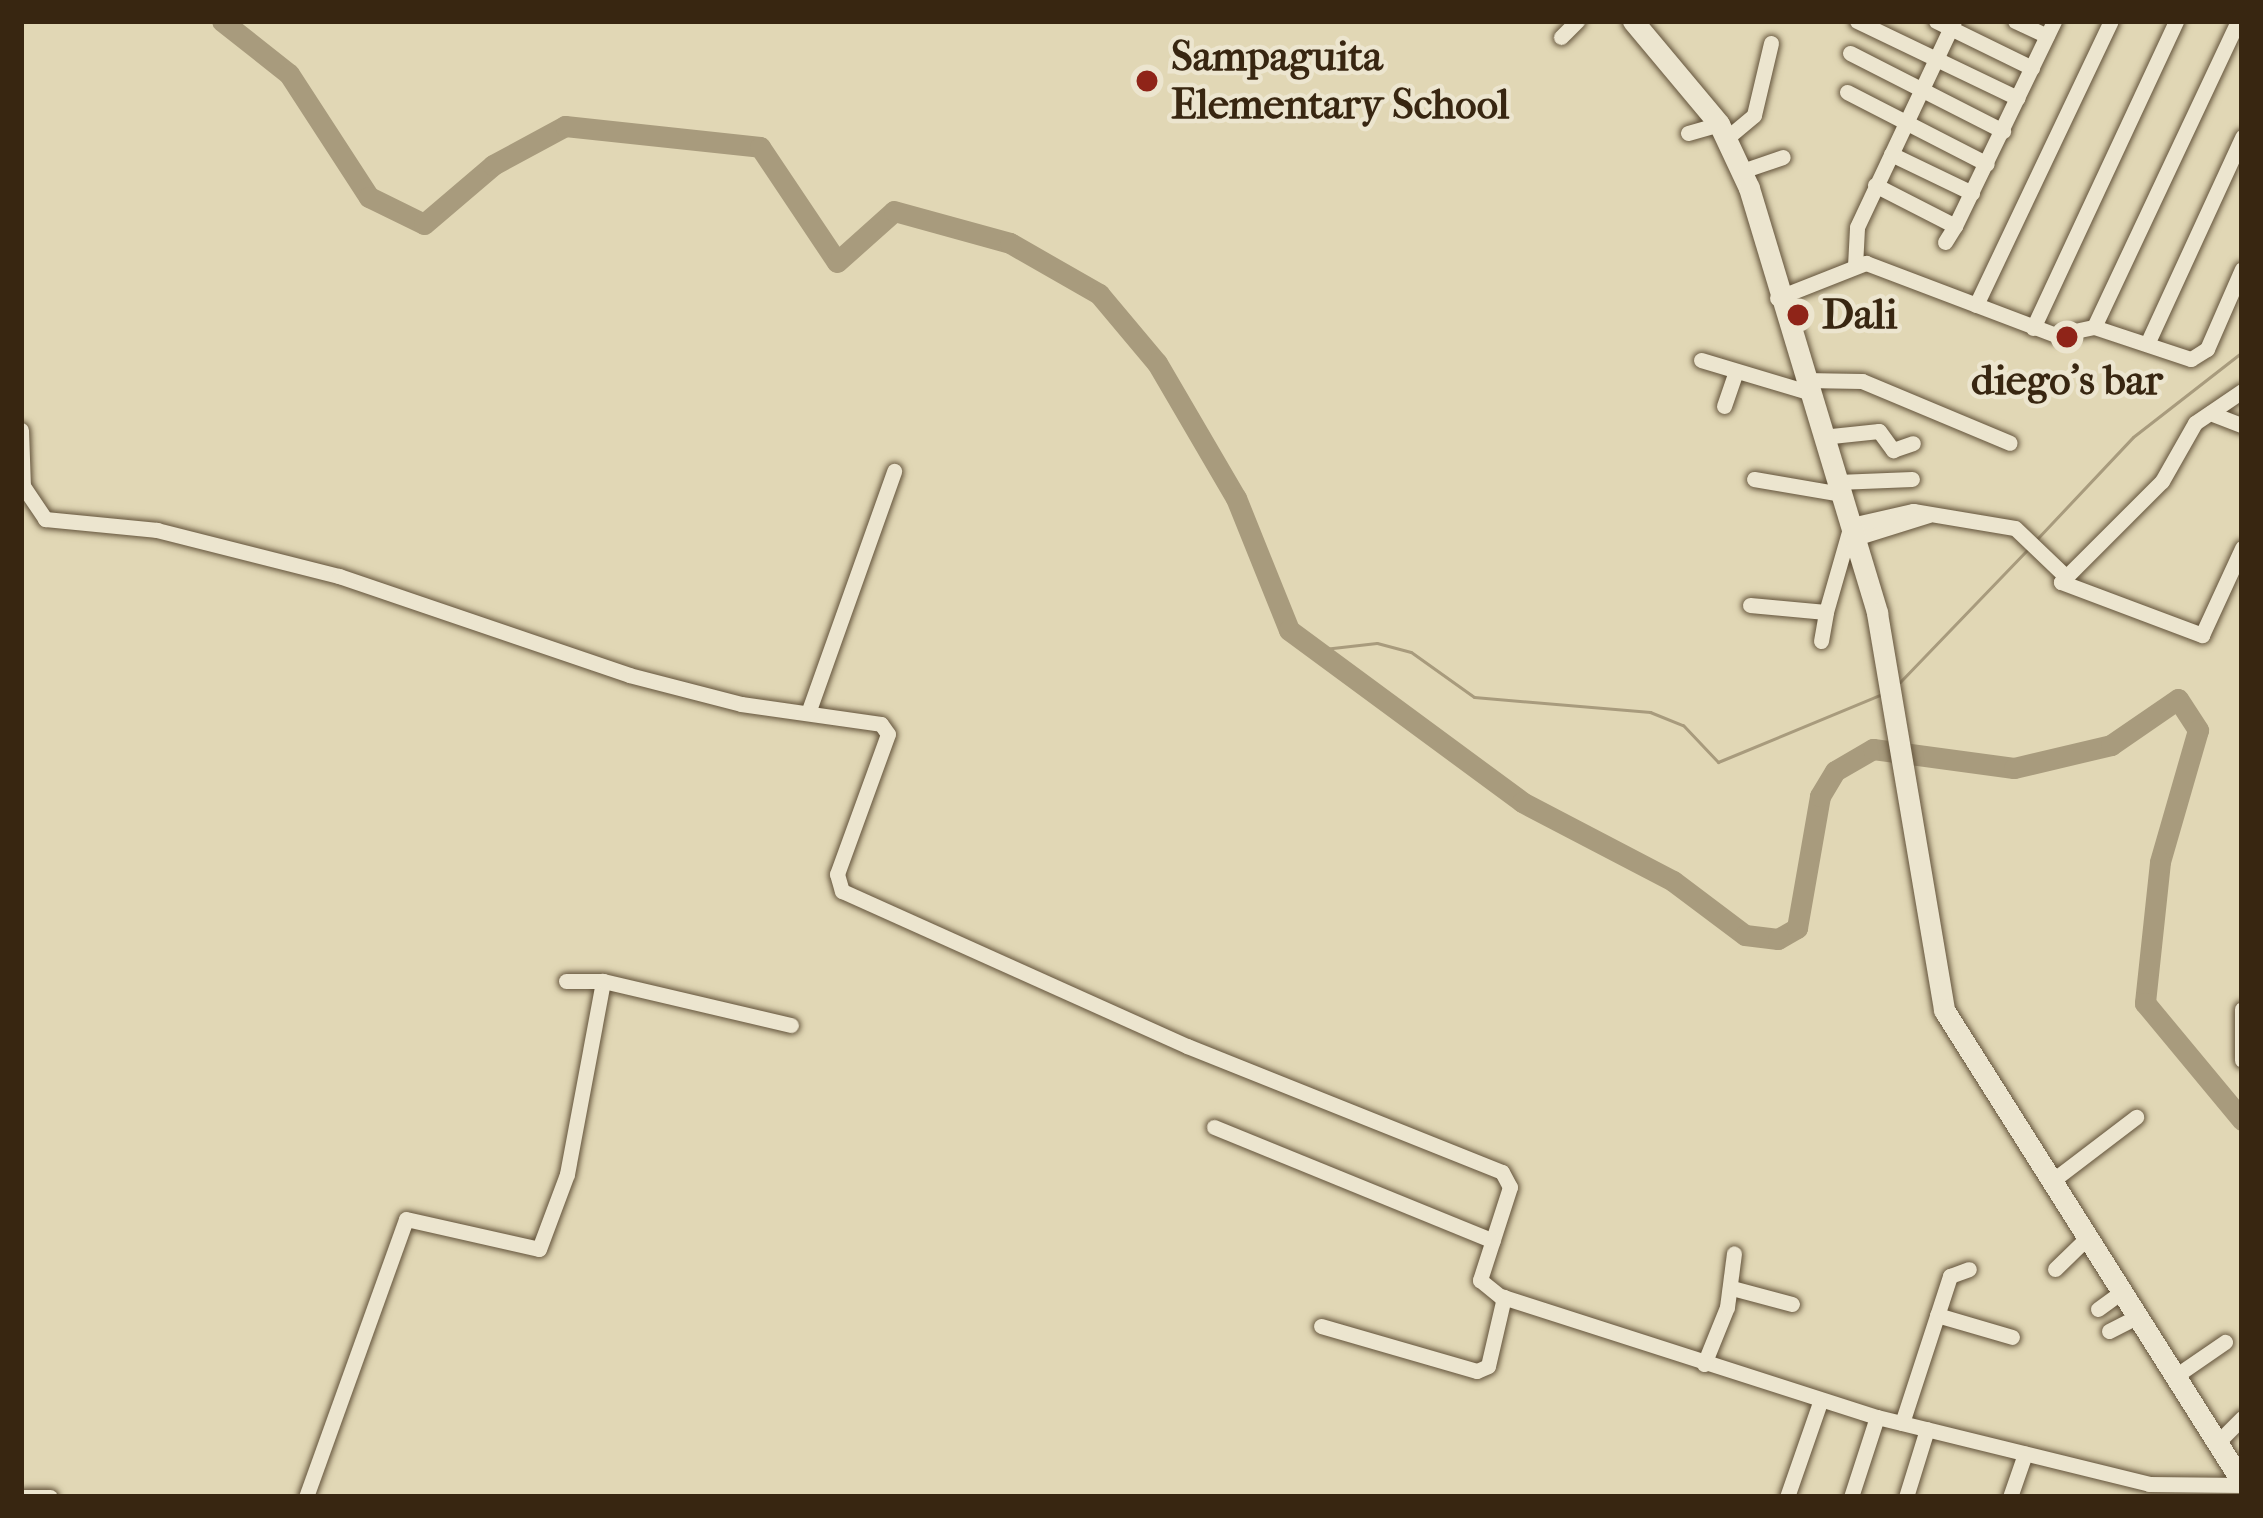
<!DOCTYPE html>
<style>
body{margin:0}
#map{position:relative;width:2263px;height:1518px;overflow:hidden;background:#e1d7b5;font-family:"IM FELL French Canon",serif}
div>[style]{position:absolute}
.stream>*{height:3px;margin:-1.5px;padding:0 1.5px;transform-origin:1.5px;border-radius:1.5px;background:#a89b7d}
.river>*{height:21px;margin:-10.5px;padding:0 10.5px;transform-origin:10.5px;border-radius:10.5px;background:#a89b7d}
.roads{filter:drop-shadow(0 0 3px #62523a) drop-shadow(0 0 3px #62523a)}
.minor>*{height:15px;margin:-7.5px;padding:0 7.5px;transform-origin:7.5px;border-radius:7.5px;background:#ece5cf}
.secondary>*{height:21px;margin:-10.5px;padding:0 10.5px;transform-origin:10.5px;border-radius:10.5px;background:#ece5cf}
.dots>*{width:33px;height:33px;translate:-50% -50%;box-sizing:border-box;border:6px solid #ece5cf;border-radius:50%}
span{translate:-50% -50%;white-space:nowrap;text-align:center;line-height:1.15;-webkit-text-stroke:9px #ece5cf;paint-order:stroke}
.poi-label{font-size:42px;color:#382611;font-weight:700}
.left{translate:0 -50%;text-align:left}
.frame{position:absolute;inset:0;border:24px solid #382611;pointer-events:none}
</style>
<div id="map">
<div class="stream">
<div style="left:2036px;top:540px;width:141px;rotate:-46.7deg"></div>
<div style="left:2133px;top:437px;width:138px;rotate:-37.9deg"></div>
<div style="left:1315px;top:650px;width:62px;rotate:-6.4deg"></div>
<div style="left:1377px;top:643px;width:35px;rotate:15deg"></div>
<div style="left:1411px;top:652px;width:77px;rotate:35.5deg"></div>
<div style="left:1474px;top:697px;width:177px;rotate:4.9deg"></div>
<div style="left:1650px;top:712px;width:35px;rotate:22deg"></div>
<div style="left:1683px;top:725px;width:51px;rotate:46.6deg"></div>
<div style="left:1718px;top:762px;width:178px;rotate:-22.5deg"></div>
<div style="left:1900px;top:682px;width:187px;rotate:-46.1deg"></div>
</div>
<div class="river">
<div style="left:222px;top:21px;width:85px;rotate:38.3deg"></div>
<div style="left:289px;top:74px;width:147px;rotate:57deg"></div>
<div style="left:369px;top:197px;width:61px;rotate:26.1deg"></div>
<div style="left:424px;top:224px;width:91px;rotate:-40.5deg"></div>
<div style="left:493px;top:165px;width:82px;rotate:-28.4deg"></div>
<div style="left:565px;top:126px;width:196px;rotate:6.1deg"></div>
<div style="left:760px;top:147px;width:138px;rotate:56.2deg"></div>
<div style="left:837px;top:262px;width:76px;rotate:-41.8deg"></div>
<div style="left:894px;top:211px;width:120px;rotate:15.4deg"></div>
<div style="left:1010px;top:243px;width:103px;rotate:29.8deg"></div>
<div style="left:1099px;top:294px;width:90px;rotate:50deg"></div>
<div style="left:1157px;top:363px;width:156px;rotate:59.7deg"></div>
<div style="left:1236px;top:498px;width:142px;rotate:68.1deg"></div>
<div style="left:1289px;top:630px;width:290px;rotate:36.4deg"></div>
<div style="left:1522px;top:802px;width:170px;rotate:27.6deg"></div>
<div style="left:1673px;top:881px;width:90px;rotate:36.9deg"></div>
<div style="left:1745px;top:935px;width:33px;rotate:7deg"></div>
<div style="left:1778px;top:939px;width:22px;rotate:-30deg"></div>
<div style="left:1797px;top:928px;width:134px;rotate:-80.1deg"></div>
<div style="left:1820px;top:796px;width:29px;rotate:-59deg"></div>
<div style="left:1835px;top:771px;width:44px;rotate:-30.1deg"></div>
<div style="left:1873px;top:749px;width:142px;rotate:7.7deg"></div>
<div style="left:2014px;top:768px;width:100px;rotate:-13.3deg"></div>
<div style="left:2111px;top:745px;width:81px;rotate:-34.5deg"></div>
<div style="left:2178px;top:699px;width:37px;rotate:57deg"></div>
<div style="left:2198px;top:730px;width:137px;rotate:106.1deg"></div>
<div style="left:2160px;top:862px;width:142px;rotate:96.1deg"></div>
<div style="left:2145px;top:1003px;width:152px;rotate:50.3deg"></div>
</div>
<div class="roads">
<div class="minor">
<div style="left:1857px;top:21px;width:178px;rotate:25.6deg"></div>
<div style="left:1936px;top:21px;width:107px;rotate:26.1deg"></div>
<div style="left:2015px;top:21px;width:35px;rotate:25deg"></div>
<div style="left:1561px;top:37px;width:23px;rotate:-45deg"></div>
<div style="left:1850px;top:53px;width:172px;rotate:27deg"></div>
<div style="left:1847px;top:92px;width:157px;rotate:27.2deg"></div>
<div style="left:1688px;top:133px;width:32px;rotate:-16deg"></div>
<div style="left:1728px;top:137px;width:34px;rotate:-40deg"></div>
<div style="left:1754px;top:115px;width:74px;rotate:-76.7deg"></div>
<div style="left:1891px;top:154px;width:90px;rotate:25.7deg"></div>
<div style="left:1742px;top:171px;width:43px;rotate:-18.9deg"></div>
<div style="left:1875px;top:185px;width:90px;rotate:27.1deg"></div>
<div style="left:1955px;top:226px;width:228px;rotate:-64.2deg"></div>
<div style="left:1945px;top:242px;width:19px;rotate:-58deg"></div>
<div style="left:1855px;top:266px;width:39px;rotate:-87deg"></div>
<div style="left:1857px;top:227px;width:228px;rotate:-64.8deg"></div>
<div style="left:1777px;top:298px;width:96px;rotate:-21.5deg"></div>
<div style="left:1866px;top:263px;width:203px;rotate:20.8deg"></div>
<div style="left:2056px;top:335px;width:39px;rotate:-12deg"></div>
<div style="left:2094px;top:327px;width:102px;rotate:18.3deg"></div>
<div style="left:2191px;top:359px;width:19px;rotate:-32deg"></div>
<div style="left:2207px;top:349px;width:87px;rotate:-66.4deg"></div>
<div style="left:1976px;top:305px;width:314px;rotate:-64.6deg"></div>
<div style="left:2094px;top:327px;width:338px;rotate:-64.8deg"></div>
<div style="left:2033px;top:328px;width:339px;rotate:-65deg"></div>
<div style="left:2147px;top:344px;width:228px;rotate:-65.3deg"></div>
<div style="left:1701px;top:360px;width:112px;rotate:16.7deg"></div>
<div style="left:1804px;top:380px;width:58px;rotate:1deg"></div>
<div style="left:1862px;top:381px;width:160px;rotate:22.7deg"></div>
<div style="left:2242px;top:391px;width:57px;rotate:145.8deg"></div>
<div style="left:2195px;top:423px;width:67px;rotate:119.6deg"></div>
<div style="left:2162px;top:481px;width:143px;rotate:135deg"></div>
<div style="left:2061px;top:582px;width:151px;rotate:20.6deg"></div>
<div style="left:2202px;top:635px;width:96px;rotate:-65.3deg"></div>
<div style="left:1724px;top:406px;width:36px;rotate:-71deg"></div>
<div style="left:2210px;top:413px;width:34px;rotate:21deg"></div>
<div style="left:21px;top:430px;width:56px;rotate:88deg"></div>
<div style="left:23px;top:486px;width:40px;rotate:56deg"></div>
<div style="left:45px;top:519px;width:113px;rotate:5.6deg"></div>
<div style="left:157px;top:530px;width:188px;rotate:14.2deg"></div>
<div style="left:339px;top:576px;width:306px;rotate:18.8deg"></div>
<div style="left:629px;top:675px;width:116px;rotate:14.5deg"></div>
<div style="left:741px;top:704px;width:141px;rotate:8.1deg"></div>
<div style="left:881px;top:724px;width:12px;rotate:55deg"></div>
<div style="left:888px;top:734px;width:149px;rotate:110deg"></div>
<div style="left:837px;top:874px;width:18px;rotate:74deg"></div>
<div style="left:842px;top:891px;width:378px;rotate:24.2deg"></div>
<div style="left:1187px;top:1046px;width:339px;rotate:21.8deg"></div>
<div style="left:1502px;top:1172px;width:17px;rotate:62deg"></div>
<div style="left:1510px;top:1187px;width:98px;rotate:107.9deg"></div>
<div style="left:1480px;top:1280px;width:26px;rotate:39deg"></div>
<div style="left:1500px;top:1296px;width:396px;rotate:17.8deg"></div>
<div style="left:1877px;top:1417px;width:280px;rotate:13.8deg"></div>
<div style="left:2149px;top:1484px;width:93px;rotate:0.6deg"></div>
<div style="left:1822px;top:437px;width:57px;rotate:-6deg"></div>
<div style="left:1879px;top:431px;width:24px;rotate:54deg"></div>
<div style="left:1893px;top:450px;width:21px;rotate:-19deg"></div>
<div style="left:1754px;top:479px;width:88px;rotate:9.8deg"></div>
<div style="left:1837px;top:482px;width:75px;rotate:-2.3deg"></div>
<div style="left:1855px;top:538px;width:77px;rotate:-17.3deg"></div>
<div style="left:1750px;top:605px;width:76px;rotate:5.3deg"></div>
<div style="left:1826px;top:612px;width:91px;rotate:-74deg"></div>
<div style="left:1851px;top:525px;width:64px;rotate:-12.7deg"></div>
<div style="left:1913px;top:511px;width:103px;rotate:9.5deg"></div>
<div style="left:2015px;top:528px;width:64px;rotate:43.7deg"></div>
<div style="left:1821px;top:641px;width:29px;rotate:-80deg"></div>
<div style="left:808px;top:713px;width:257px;rotate:-70.4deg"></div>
<div style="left:566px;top:981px;width:37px"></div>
<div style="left:2242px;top:1009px;width:51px;rotate:90deg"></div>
<div style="left:1214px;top:1127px;width:301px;rotate:22.2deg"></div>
<div style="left:2052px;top:1181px;width:106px;rotate:-37.3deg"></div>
<div style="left:2055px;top:1269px;width:46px;rotate:-44.1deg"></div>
<div style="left:1732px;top:1288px;width:62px;rotate:14.9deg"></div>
<div style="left:2098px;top:1309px;width:31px;rotate:-36deg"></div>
<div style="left:1937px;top:1315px;width:78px;rotate:16.3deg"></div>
<div style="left:1321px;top:1326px;width:162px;rotate:16.1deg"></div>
<div style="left:1477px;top:1371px;width:12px;rotate:-24deg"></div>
<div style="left:1488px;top:1366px;width:71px;rotate:-76.9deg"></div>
<div style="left:2109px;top:1331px;width:33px;rotate:-27deg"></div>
<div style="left:1704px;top:1364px;width:61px;rotate:-68deg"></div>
<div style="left:1727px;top:1307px;width:54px;rotate:-82.6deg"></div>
<div style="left:2174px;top:1377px;width:62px;rotate:-34.5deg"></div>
<div style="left:1902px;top:1423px;width:155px;rotate:-71.9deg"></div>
<div style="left:1950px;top:1276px;width:20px;rotate:-20deg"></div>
<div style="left:2216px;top:1444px;width:37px;rotate:-45deg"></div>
<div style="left:24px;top:1497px;width:26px"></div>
<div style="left:306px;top:1497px;width:295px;rotate:-70.2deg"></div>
<div style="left:406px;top:1219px;width:136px;rotate:12.7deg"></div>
<div style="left:539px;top:1249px;width:80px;rotate:-69.5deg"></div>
<div style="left:567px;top:1174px;width:196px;rotate:-79.4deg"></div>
<div style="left:603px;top:981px;width:193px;rotate:13.2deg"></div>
<div style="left:1787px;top:1497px;width:101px;rotate:-70.8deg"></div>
<div style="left:1851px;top:1497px;width:84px;rotate:-72deg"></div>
<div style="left:1906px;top:1497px;width:71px;rotate:-72.8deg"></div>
<div style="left:2010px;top:1497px;width:46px;rotate:-70.8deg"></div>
</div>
<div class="secondary">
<div style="left:1633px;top:21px;width:134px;rotate:50.1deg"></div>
<div style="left:1719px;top:124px;width:71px;rotate:64.9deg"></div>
<div style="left:1749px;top:188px;width:444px;rotate:73.2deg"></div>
<div style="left:1877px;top:613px;width:403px;rotate:80.4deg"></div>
<div style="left:1944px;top:1010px;width:558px;rotate:57.73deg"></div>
</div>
</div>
<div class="dots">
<div style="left:1147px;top:81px;background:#8f2418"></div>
<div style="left:1798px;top:315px;background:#8f2418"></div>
<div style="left:2067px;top:337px;background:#8f2418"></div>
</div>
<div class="poi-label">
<span class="left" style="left:1171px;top:81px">Sampaguita<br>Elementary School</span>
<span class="left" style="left:1822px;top:315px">Dali</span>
<span style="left:2067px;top:381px">diego's bar</span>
</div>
<div class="frame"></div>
</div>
